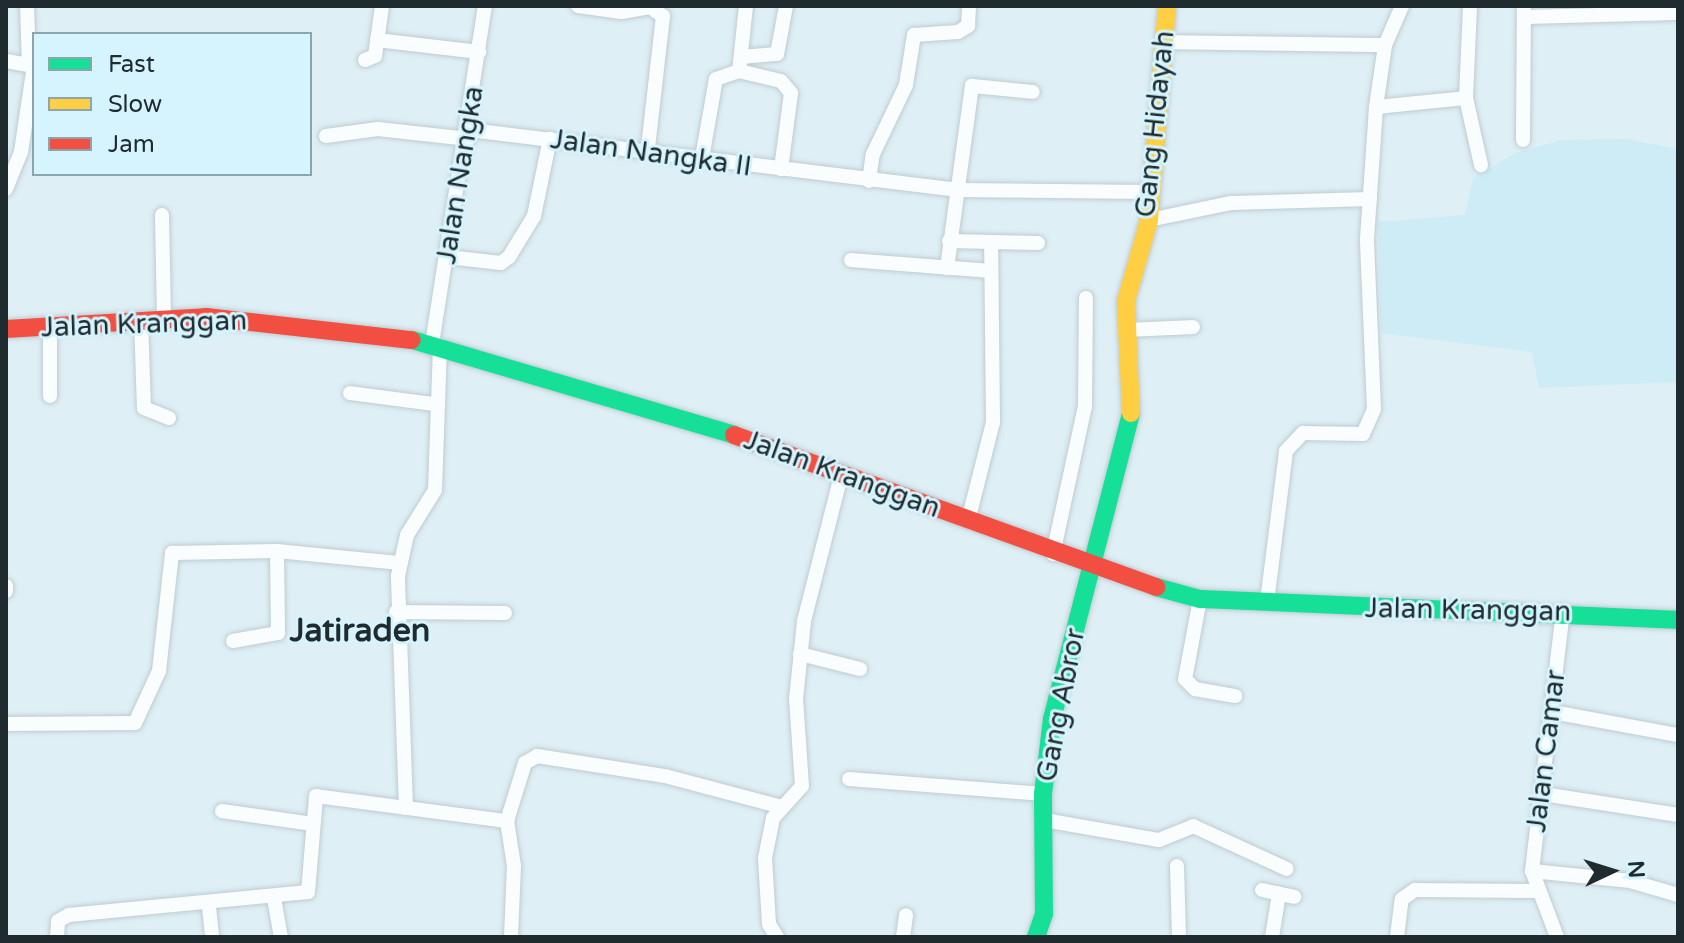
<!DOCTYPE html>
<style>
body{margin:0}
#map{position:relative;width:1684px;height:943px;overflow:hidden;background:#deeff5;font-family:"Varela Round",sans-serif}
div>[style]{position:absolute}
.built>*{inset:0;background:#ceecf6}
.roads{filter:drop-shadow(0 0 2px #bfccd1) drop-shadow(0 0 2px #bfccd1)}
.street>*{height:14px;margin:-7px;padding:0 7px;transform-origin:7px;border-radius:7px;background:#fafdfe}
.fast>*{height:18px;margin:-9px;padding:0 9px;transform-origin:9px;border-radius:9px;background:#16e098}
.slow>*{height:18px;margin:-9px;padding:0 9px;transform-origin:9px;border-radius:9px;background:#ffcf43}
.jam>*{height:18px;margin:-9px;padding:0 9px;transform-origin:9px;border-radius:9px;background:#f24e42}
span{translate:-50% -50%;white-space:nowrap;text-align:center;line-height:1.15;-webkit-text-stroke:6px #d5f4fe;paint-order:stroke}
.street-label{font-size:28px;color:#1f2b2e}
.quarter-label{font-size:32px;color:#1f2b2e;font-weight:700}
.frame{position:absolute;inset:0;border:8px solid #1f2b2e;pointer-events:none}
.legend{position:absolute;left:32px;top:32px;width:280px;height:144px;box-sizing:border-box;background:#d5f4fe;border:2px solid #8ca4ab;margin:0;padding:10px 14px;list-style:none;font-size:24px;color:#1f2b2e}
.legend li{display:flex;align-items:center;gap:16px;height:40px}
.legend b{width:40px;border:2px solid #8ca4ab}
.north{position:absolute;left:1572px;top:831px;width:80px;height:80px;-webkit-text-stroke:6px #d5f4fe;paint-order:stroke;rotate:86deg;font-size:22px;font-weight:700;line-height:32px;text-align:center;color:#1f2b2e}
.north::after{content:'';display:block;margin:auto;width:28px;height:36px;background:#1f2b2e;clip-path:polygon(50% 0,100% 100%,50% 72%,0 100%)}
</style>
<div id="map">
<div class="built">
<div style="clip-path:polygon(1626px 139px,1678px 149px,1678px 382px,1539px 388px,1532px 352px,1381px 333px,1378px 222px,1465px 215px,1473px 178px,1515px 153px,1561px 140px)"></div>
</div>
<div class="roads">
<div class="street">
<div style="left:578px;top:6px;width:44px;rotate:7.8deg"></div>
<div style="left:622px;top:12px;width:28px;rotate:-10deg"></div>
<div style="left:650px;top:7px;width:16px;rotate:35deg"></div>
<div style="left:663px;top:16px;width:133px;rotate:96.5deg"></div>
<div style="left:746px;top:6px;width:65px;rotate:96.1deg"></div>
<div style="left:739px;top:71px;width:43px;rotate:13.4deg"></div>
<div style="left:781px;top:81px;width:16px;rotate:50deg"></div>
<div style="left:791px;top:93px;width:77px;rotate:97.5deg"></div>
<div style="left:1470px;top:6px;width:92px;rotate:92.5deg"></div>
<div style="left:1466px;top:98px;width:69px;rotate:77.4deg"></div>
<div style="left:1524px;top:17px;width:154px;rotate:-1.5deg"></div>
<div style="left:377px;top:40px;width:103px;rotate:6.7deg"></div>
<div style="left:1163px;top:42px;width:222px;rotate:0.8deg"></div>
<div style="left:741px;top:57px;width:36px;rotate:-5deg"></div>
<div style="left:777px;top:54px;width:49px;rotate:-79.4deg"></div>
<div style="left:365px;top:60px;width:11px;rotate:-22deg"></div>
<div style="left:375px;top:56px;width:50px;rotate:-82deg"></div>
<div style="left:6px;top:61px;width:23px;rotate:10deg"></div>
<div style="left:29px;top:65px;width:59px;rotate:-91.9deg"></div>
<div style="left:1376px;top:107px;width:90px;rotate:-5.7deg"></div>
<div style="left:470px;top:130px;width:492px;rotate:7deg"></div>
<div style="left:958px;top:190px;width:191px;rotate:0.6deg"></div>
<div style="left:326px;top:136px;width:52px;rotate:-7.7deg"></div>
<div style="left:378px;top:129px;width:91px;rotate:6.3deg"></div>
<div style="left:1523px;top:140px;width:134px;rotate:-89.6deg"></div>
<div style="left:702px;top:158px;width:80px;rotate:-80deg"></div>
<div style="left:716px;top:79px;width:24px;rotate:-19deg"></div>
<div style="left:869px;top:181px;width:27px;rotate:-82deg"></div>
<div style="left:873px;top:154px;width:76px;rotate:-64.4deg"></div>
<div style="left:906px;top:85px;width:51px;rotate:-80.9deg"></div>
<div style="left:914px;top:35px;width:44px;rotate:-3.9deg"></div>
<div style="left:958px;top:32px;width:12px;rotate:-31deg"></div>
<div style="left:968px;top:26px;width:20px;rotate:-87deg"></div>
<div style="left:6px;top:189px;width:40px;rotate:-68deg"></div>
<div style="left:21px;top:152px;width:88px;rotate:-81.5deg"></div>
<div style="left:162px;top:215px;width:103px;rotate:88.9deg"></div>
<div style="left:1149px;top:220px;width:84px;rotate:-11.7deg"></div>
<div style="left:1231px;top:203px;width:139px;rotate:-1.6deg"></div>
<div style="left:949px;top:241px;width:89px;rotate:1.3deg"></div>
<div style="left:448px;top:257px;width:53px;rotate:6.5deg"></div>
<div style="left:501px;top:263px;width:10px;rotate:-37deg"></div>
<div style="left:509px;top:257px;width:48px;rotate:-58.6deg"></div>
<div style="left:534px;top:216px;width:79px;rotate:-78.3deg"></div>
<div style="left:851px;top:260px;width:140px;rotate:4.5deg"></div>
<div style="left:947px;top:268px;width:184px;rotate:-82.2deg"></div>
<div style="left:972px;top:86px;width:61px;rotate:5.6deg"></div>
<div style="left:141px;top:319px;width:89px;rotate:88.1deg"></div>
<div style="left:144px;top:408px;width:27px;rotate:22deg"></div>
<div style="left:1127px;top:330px;width:66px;rotate:-2.6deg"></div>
<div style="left:432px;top:344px;width:342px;rotate:-81.1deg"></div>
<div style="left:350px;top:393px;width:84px;rotate:7.5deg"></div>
<div style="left:50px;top:396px;width:71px;rotate:-90deg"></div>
<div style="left:968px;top:521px;width:102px;rotate:-75.8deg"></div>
<div style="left:993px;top:422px;width:178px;rotate:-90.6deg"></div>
<div style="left:1053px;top:554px;width:151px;rotate:-77.8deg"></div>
<div style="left:1085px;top:406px;width:108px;rotate:-89.5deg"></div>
<div style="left:6px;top:591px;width:5px;rotate:-90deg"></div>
<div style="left:1200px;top:599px;width:81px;rotate:100.6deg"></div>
<div style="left:1185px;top:679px;width:14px;rotate:45deg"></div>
<div style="left:1195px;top:689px;width:41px;rotate:9.9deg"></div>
<div style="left:1267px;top:602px;width:152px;rotate:-82.8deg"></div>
<div style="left:1286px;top:451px;width:25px;rotate:-47deg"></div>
<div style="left:1303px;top:433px;width:60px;rotate:1deg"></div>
<div style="left:1363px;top:434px;width:27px;rotate:-66deg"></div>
<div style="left:1374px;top:409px;width:170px;rotate:-92.4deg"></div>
<div style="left:1367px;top:239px;width:132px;rotate:-86.1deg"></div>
<div style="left:1376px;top:107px;width:63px;rotate:-81.7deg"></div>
<div style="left:1385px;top:45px;width:43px;rotate:-66.4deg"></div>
<div style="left:396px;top:612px;width:109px;rotate:0.5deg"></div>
<div style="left:233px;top:641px;width:46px;rotate:-10.1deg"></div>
<div style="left:278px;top:633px;width:82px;rotate:-90.7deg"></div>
<div style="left:800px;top:654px;width:62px;rotate:14deg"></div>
<div style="left:1558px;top:713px;width:122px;rotate:10.4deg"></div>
<div style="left:6px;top:724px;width:129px;rotate:-0.4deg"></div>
<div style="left:135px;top:723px;width:57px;rotate:-65.2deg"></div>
<div style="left:159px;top:671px;width:119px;rotate:-83.7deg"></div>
<div style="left:172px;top:553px;width:105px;rotate:-1.1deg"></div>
<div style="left:277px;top:551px;width:124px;rotate:5.6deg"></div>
<div style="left:849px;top:779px;width:195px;rotate:4.4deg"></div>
<div style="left:1543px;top:794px;width:137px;rotate:8.8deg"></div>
<div style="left:406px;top:808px;width:232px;rotate:-92deg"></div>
<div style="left:398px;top:576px;width:42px;rotate:-77.6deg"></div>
<div style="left:407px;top:535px;width:53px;rotate:-58.1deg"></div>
<div style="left:435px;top:490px;width:144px;rotate:-88deg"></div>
<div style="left:222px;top:811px;width:92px;rotate:8.1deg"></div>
<div style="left:1044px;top:820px;width:117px;rotate:9.9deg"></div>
<div style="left:1159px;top:840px;width:37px;rotate:-22deg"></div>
<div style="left:1193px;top:826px;width:103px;rotate:24.6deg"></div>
<div style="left:1177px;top:866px;width:71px;rotate:88.4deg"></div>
<div style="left:1532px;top:871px;width:99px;rotate:5.8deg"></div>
<div style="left:1630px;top:881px;width:50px;rotate:16.3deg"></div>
<div style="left:1262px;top:890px;width:33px;rotate:12deg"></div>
<div style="left:274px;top:898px;width:40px;rotate:80deg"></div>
<div style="left:209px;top:907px;width:30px;rotate:84deg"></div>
<div style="left:57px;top:937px;width:16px;rotate:-86deg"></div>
<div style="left:58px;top:921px;width:13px;rotate:-29deg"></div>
<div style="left:69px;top:915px;width:240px;rotate:-5.5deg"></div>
<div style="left:308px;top:892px;width:96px;rotate:-85.2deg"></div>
<div style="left:316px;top:796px;width:193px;rotate:7.5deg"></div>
<div style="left:511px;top:937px;width:71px;rotate:-87.6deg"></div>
<div style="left:514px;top:866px;width:46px;rotate:-98.8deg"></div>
<div style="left:507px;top:821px;width:61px;rotate:-72.8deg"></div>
<div style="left:525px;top:763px;width:14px;rotate:-30deg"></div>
<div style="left:537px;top:756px;width:130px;rotate:8.9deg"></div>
<div style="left:665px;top:776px;width:121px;rotate:14.8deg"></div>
<div style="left:777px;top:937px;width:15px;rotate:-122deg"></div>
<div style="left:769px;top:924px;width:66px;rotate:-93.5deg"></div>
<div style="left:765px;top:858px;width:41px;rotate:-78.7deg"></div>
<div style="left:773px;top:818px;width:43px;rotate:-47.8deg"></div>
<div style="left:802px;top:786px;width:87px;rotate:-93.9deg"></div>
<div style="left:796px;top:699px;width:78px;rotate:-84.1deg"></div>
<div style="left:804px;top:621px;width:154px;rotate:-75.7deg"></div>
<div style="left:903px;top:937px;width:22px;rotate:-82deg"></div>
<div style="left:1272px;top:937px;width:44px;rotate:-80.8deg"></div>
<div style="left:1397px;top:937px;width:38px;rotate:-83deg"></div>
<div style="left:1402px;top:899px;width:16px;rotate:-35deg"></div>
<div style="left:1415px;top:890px;width:120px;rotate:0.5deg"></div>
<div style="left:1557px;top:937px;width:71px;rotate:-110.7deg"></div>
<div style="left:1532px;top:871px;width:262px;rotate:-83.2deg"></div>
</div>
<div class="fast">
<div style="left:412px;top:340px;width:336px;rotate:16.4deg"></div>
<div style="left:1156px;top:587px;width:46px;rotate:15.3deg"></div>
<div style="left:1200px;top:599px;width:478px;rotate:2.5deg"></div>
<div style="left:1036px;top:937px;width:24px;rotate:-71deg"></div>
<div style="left:1044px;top:914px;width:120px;rotate:-90.5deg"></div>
<div style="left:1043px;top:794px;width:76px;rotate:-83.2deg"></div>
<div style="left:1052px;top:719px;width:316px;rotate:-75.5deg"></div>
</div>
<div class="slow">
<div style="left:1131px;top:413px;width:112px;rotate:-92.6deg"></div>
<div style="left:1126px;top:301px;width:84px;rotate:-74.1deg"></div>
<div style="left:1149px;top:220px;width:215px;rotate:-85.2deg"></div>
</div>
<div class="jam">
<div style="left:6px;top:329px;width:200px;rotate:-3.4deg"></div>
<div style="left:206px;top:317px;width:207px;rotate:6.4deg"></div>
<div style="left:734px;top:435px;width:449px;rotate:19.8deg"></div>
</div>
</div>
<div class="street-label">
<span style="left:1155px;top:124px;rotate:-84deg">Gang Hidayah</span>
<span style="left:651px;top:153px;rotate:8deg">Jalan Nangka II</span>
<span style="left:460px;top:175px;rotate:-81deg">Jalan Nangka</span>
<span style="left:144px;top:324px;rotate:-2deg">Jalan Kranggan</span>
<span style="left:842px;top:474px;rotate:20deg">Jalan Kranggan</span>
<span style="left:1468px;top:610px;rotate:1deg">Jalan Kranggan</span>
<span style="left:1061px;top:705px;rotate:-79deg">Gang Abror</span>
<span style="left:1546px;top:751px;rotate:-83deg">Jalan Camar</span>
</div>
<div class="quarter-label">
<span style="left:360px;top:631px">Jatiraden</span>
</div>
<div class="frame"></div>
<ul class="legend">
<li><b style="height:10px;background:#16e098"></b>Fast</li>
<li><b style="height:10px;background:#ffcf43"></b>Slow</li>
<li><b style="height:10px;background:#f24e42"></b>Jam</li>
</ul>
<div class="north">N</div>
</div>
